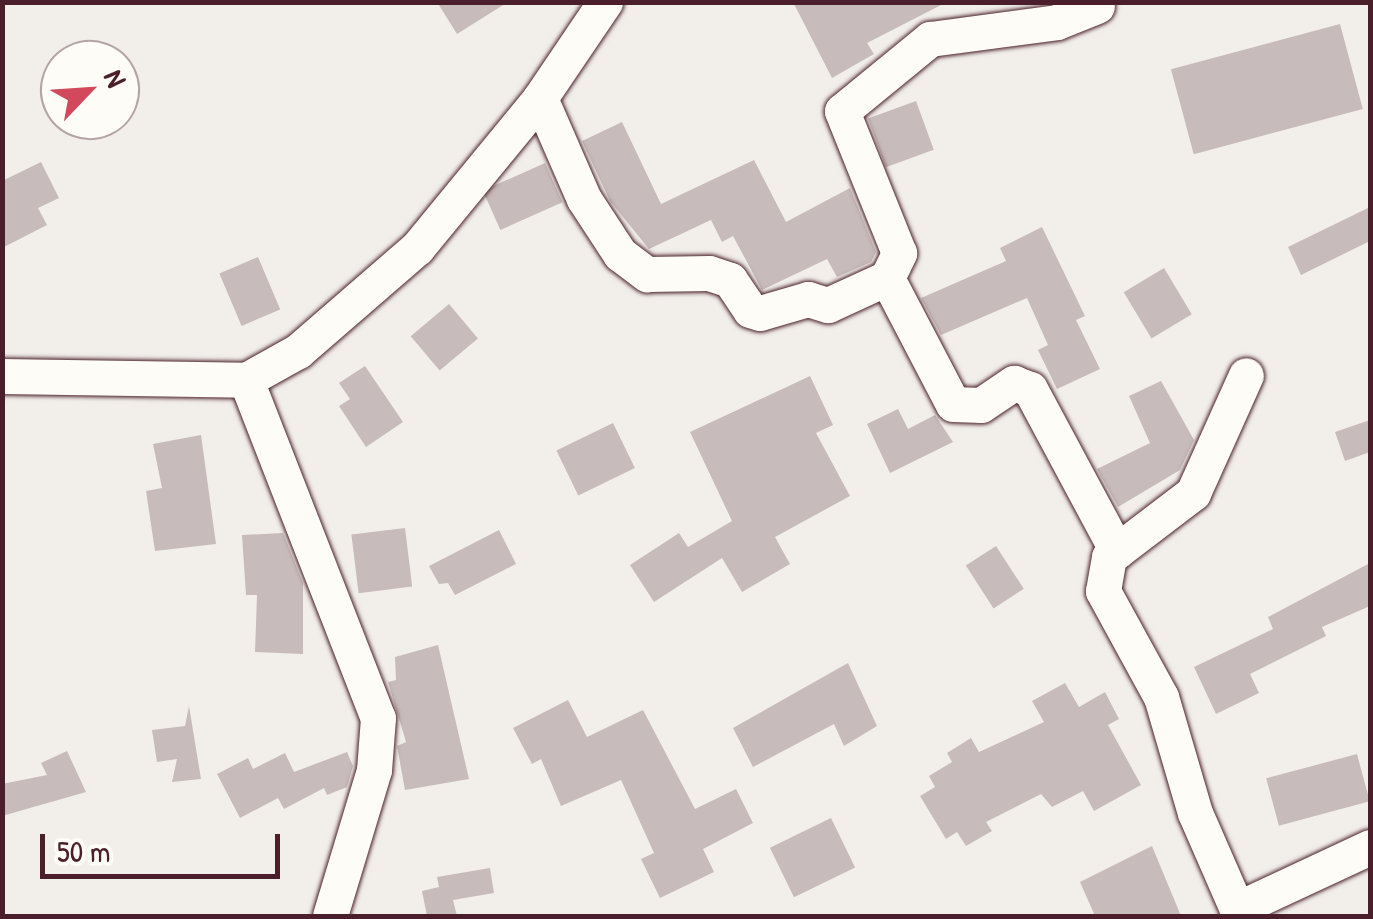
<!DOCTYPE html>
<style>
body{margin:0}
#map{position:relative;width:1373px;height:919px;overflow:hidden;background:#f2efeb;font-family:"Patrick Hand",sans-serif}
div>[style]{position:absolute}
.building>*{inset:0;background:#c8bbbb;transform-origin:0 0}
.roads{filter:drop-shadow(0 0 2px #4a1f2b) drop-shadow(0 0 2px #4a1f2b)}
.minor>*{height:35px;margin:-17.5px;padding:0 17.5px;transform-origin:17.5px;border-radius:17.5px;background:#fdfcf7}
span{translate:-50% -50%;white-space:nowrap;text-align:center;line-height:1.15;-webkit-text-stroke:8px #fdfcf7;paint-order:stroke}
.frame{position:absolute;inset:0;border:5px solid #4a1f2b;pointer-events:none}
.north{position:absolute;left:40px;top:40px;width:100px;height:100px;box-sizing:border-box;background:#fdfcf7;border:2px solid #b5a4a5;border-radius:50%;rotate:65deg;font-size:28px;font-weight:700;line-height:40px;text-align:center;color:#4a1f2b}
.north::after{content:'';display:block;margin:auto;width:35px;height:45px;background:#d1495b;clip-path:polygon(50% 0,100% 100%,50% 72%,0 100%)}
.scale{position:absolute;left:40px;top:834px;width:240px;height:45px;box-sizing:border-box;border:5px solid #4a1f2b;border-top:0;padding-left:12px;font-size:30px;line-height:35px;white-space:nowrap;color:#4a1f2b;-webkit-text-stroke:8px #fdfcf7;paint-order:stroke}
</style>
<div id="map">
<div class="building">
<div style="clip-path:polygon(437px 2px,508px 2px,457px 34px)"></div>
<div style="clip-path:polygon(793px 2px,947px 2px,867px 43px,874px 54px,832px 78px)"></div>
<div style="left:1340px;top:24px;width:88px;height:175px;rotate:75deg"></div>
<div style="left:916px;top:101px;width:52px;height:51px;rotate:70deg"></div>
<div style="clip-path:polygon(622px 122px,661px 204px,754px 160px,786px 222px,850px 188px,876px 252px,871px 262px,837px 277px,827px 259px,762px 290px,733px 236px,722px 242px,711px 220px,649px 249px,610px 201px,582px 141px)"></div>
<div style="clip-path:polygon(41px 162px,59px 198px,38px 208px,47px 225px,2px 248px,2px 181px)"></div>
<div style="left:545px;top:163px;width:43px;height:68px;rotate:66deg"></div>
<div style="clip-path:polygon(1370px 207px,1370px 241px,1301px 275px,1288px 247px)"></div>
<div style="clip-path:polygon(1042px 227px,1085px 316px,1076px 320px,1100px 369px,1057px 389px,1038px 350px,1048px 345px,1027px 298px,941px 335px,921px 298px,1006px 261px,1000px 248px)"></div>
<div style="left:258px;top:257px;width:57px;height:42px;rotate:67deg"></div>
<div style="left:1164px;top:268px;width:54px;height:47px;rotate:59deg"></div>
<div style="left:449px;top:304px;width:45px;height:50px;rotate:50deg"></div>
<div style="clip-path:polygon(365px 366px,403px 422px,366px 447px,339px 406px,350px 399px,339px 383px)"></div>
<div style="clip-path:polygon(810px 376px,833px 425px,816px 433px,850px 496px,775px 537px,790px 564px,742px 592px,722px 558px,654px 602px,630px 565px,679px 533px,688px 547px,732px 521px,690px 432px)"></div>
<div style="clip-path:polygon(1161px 381px,1194px 440px,1180px 470px,1118px 507px,1097px 469px,1150px 443px,1129px 396px)"></div>
<div style="clip-path:polygon(898px 409px,908px 429px,935px 415px,953px 442px,890px 473px,867px 424px)"></div>
<div style="clip-path:polygon(1370px 420px,1370px 452px,1345px 461px,1335px 432px)"></div>
<div style="left:613px;top:423px;width:50px;height:63px;rotate:64deg"></div>
<div style="clip-path:polygon(201px 435px,216px 544px,155px 551px,146px 491px,162px 488px,153px 444px)"></div>
<div style="left:405px;top:528px;width:59px;height:54px;rotate:83deg"></div>
<div style="clip-path:polygon(499px 530px,516px 564px,455px 595px,448px 583px,439px 584px,429px 566px)"></div>
<div style="clip-path:polygon(283px 533px,303px 583px,303px 654px,255px 652px,257px 595px,246px 595px,242px 535px)"></div>
<div style="left:996px;top:546px;width:51px;height:36px;rotate:57deg"></div>
<div style="clip-path:polygon(1370px 563px,1370px 606px,1322px 627px,1326px 636px,1250px 674px,1259px 693px,1216px 714px,1194px 667px,1273px 629px,1268px 617px)"></div>
<div style="clip-path:polygon(438px 645px,469px 779px,405px 790px,397px 746px,406px 742px,388px 682px,396px 680px,395px 657px)"></div>
<div style="clip-path:polygon(848px 663px,877px 726px,844px 746px,834px 724px,753px 767px,733px 728px)"></div>
<div style="clip-path:polygon(1065px 683px,1079px 707px,1105px 692px,1119px 719px,1108px 725px,1141px 785px,1094px 811px,1083px 791px,1052px 807px,1041px 794px,986px 822px,992px 831px,966px 846px,957px 832px,946px 839px,920px 796px,935px 787px,929px 776px,952px 762px,947px 753px,971px 738px,979px 752px,1044px 722px,1032px 701px)"></div>
<div style="clip-path:polygon(568px 700px,587px 737px,643px 710px,695px 809px,736px 789px,753px 823px,703px 849px,714px 872px,660px 898px,641px 859px,654px 853px,621px 780px,561px 806px,541px 759px,532px 764px,513px 728px)"></div>
<div style="clip-path:polygon(189px 706px,201px 779px,172px 782px,177px 759px,157px 762px,152px 730px,185px 726px)"></div>
<div style="clip-path:polygon(67px 751px,86px 792px,2px 816px,2px 784px,47px 775px,41px 763px)"></div>
<div style="clip-path:polygon(347px 752px,353px 766px,347px 787px,327px 795px,324px 788px,284px 809px,278px 798px,240px 818px,217px 774px,248px 758px,253px 769px,285px 753px,294px 772px)"></div>
<div style="left:1357px;top:754px;width:49px;height:94px;rotate:75deg"></div>
<div style="left:831px;top:818px;width:55px;height:68px;rotate:64deg"></div>
<div style="clip-path:polygon(1152px 846px,1181px 916px,1095px 916px,1080px 882px)"></div>
<div style="clip-path:polygon(490px 868px,494px 893px,453px 900px,457px 916px,427px 916px,422px 891px,439px 887px,437px 877px)"></div>
</div>
<div class="roads">
<div class="minor">
<div style="left:540px;top:98px;width:110px;rotate:66.5deg"></div>
<div style="left:584px;top:199px;width:66px;rotate:56.8deg"></div>
<div style="left:620px;top:254px;width:34px;rotate:37deg"></div>
<div style="left:647px;top:274px;width:62px;rotate:-0.9deg"></div>
<div style="left:709px;top:273px;width:22px;rotate:18deg"></div>
<div style="left:730px;top:280px;width:36px;rotate:56deg"></div>
<div style="left:750px;top:310px;width:10px;rotate:17deg"></div>
<div style="left:760px;top:313px;width:50px;rotate:-16.3deg"></div>
<div style="left:808px;top:299px;width:21px;rotate:17deg"></div>
<div style="left:828px;top:305px;width:65px;rotate:-24.6deg"></div>
<div style="left:887px;top:278px;width:28px;rotate:-64deg"></div>
<div style="left:899px;top:253px;width:153px;rotate:-111.9deg"></div>
<div style="left:842px;top:111px;width:114px;rotate:-39.3deg"></div>
<div style="left:930px;top:39px;width:128px;rotate:-7.6deg"></div>
<div style="left:1057px;top:22px;width:43px;rotate:-21.8deg"></div>
<div style="left:887px;top:278px;width:142px;rotate:62.4deg"></div>
<div style="left:953px;top:404px;width:28px;rotate:2deg"></div>
<div style="left:981px;top:405px;width:40px;rotate:-34deg"></div>
<div style="left:1014px;top:383px;width:17px;rotate:21deg"></div>
<div style="left:1030px;top:389px;width:184px;rotate:61.8deg"></div>
<div style="left:2px;top:376px;width:244px;rotate:0.9deg"></div>
<div style="left:246px;top:380px;width:60px;rotate:-29.1deg"></div>
<div style="left:298px;top:351px;width:157px;rotate:-40.9deg"></div>
<div style="left:417px;top:248px;width:194px;rotate:-50.6deg"></div>
<div style="left:540px;top:98px;width:116px;rotate:-55.9deg"></div>
<div style="left:246px;top:380px;width:363px;rotate:68.7deg"></div>
<div style="left:378px;top:718px;width:52px;rotate:94.4deg"></div>
<div style="left:374px;top:770px;width:152px;rotate:106.8deg"></div>
<div style="left:1237px;top:909px;width:147px;rotate:-25deg"></div>
<div style="left:1240px;top:916px;width:112px;rotate:-113.6deg"></div>
<div style="left:1195px;top:813px;width:121px;rotate:-106.3deg"></div>
<div style="left:1161px;top:697px;width:121px;rotate:-118.7deg"></div>
<div style="left:1103px;top:591px;width:35px;rotate:-80deg"></div>
<div style="left:1109px;top:557px;width:106px;rotate:-37.3deg"></div>
<div style="left:1193px;top:493px;width:129px;rotate:-65.8deg"></div>
</div>
</div>
<div class="frame"></div>
<div class="north">N</div>
<div class="scale">50 m</div>
</div>
